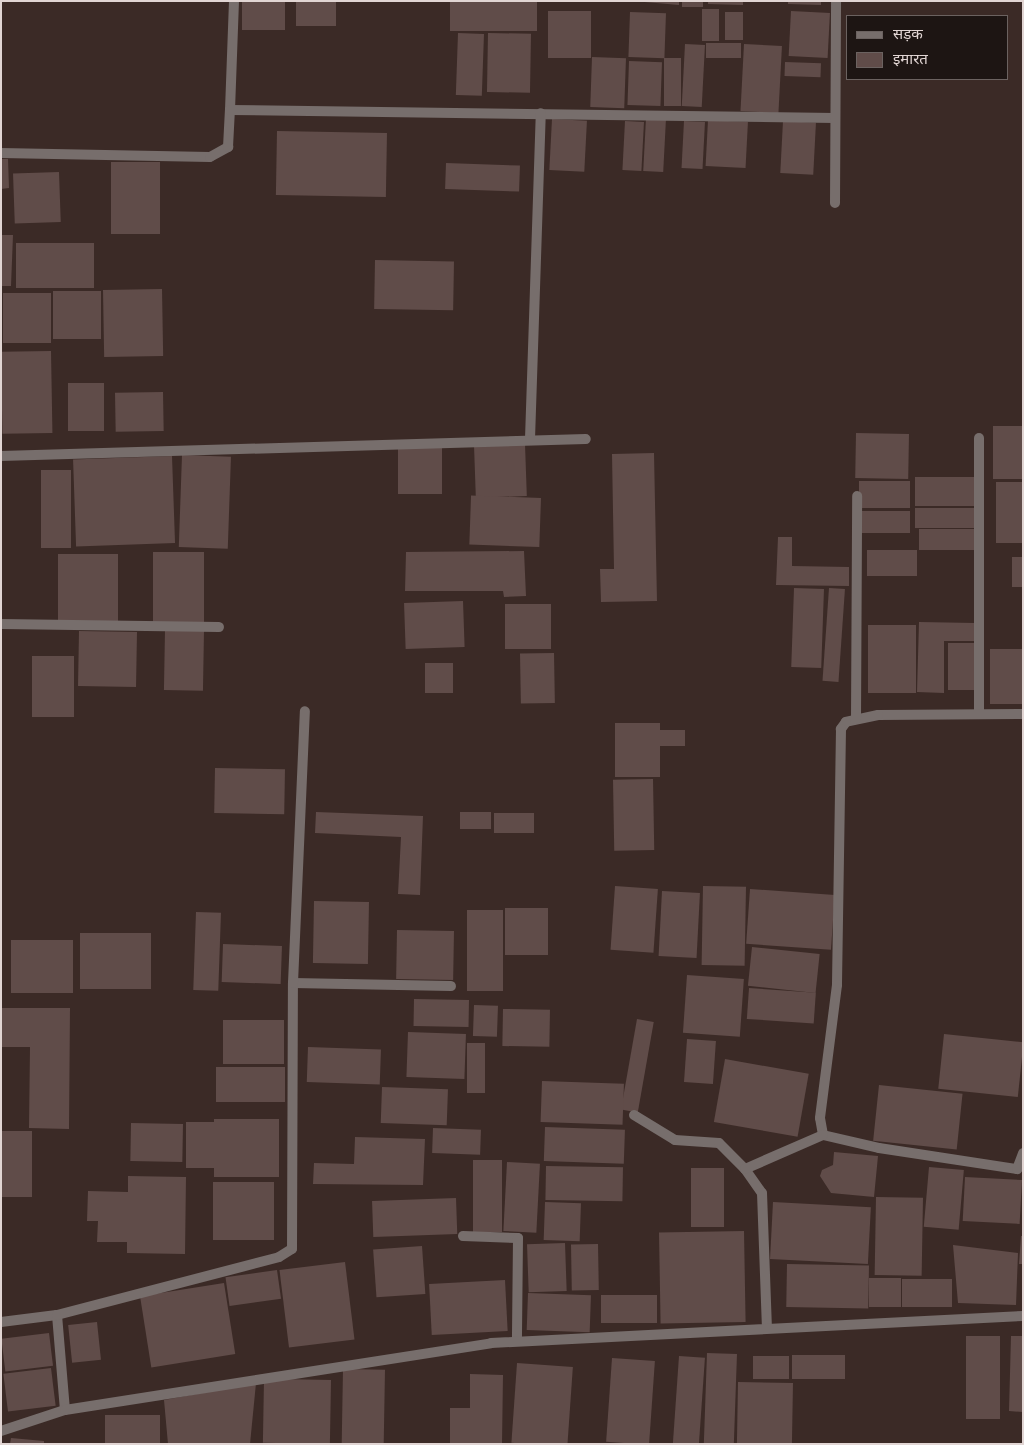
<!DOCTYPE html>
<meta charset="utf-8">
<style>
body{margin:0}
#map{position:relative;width:1024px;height:1445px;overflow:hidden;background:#3b2a26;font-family:Barlow,"Noto Sans Devanagari",sans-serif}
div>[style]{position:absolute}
.building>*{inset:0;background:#604c49;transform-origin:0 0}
.street>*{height:10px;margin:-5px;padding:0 5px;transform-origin:5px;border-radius:5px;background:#776e6c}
span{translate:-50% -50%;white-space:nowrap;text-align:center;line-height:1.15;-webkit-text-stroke:4px #1d1513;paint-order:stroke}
.frame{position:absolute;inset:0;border:2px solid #e1d5d3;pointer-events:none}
.legend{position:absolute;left:846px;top:15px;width:162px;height:65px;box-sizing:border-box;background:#1d1513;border:1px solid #6b6260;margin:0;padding:6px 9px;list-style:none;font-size:15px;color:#e1d5d3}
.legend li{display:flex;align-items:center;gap:10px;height:25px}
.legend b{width:25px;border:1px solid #6b6260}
</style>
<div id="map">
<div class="building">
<div style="left:242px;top:1px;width:43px;height:29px"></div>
<div style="left:296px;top:1px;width:40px;height:25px"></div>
<div style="left:450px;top:1px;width:87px;height:30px"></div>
<div style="clip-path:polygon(633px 1px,679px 1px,679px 5px)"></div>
<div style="left:682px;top:1px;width:21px;height:6px"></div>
<div style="clip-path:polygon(708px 1px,743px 1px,743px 5px,708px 4px)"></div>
<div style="clip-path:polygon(788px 1px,821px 1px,821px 5px,788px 4px)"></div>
<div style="left:702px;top:9px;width:17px;height:32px"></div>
<div style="left:548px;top:11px;width:43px;height:47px"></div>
<div style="left:791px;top:11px;width:39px;height:45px;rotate:3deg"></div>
<div style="left:630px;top:12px;width:36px;height:45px;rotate:2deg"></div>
<div style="left:725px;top:12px;width:18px;height:28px"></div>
<div style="left:458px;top:33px;width:26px;height:62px;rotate:2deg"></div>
<div style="left:488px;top:33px;width:43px;height:59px;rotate:1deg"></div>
<div style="left:741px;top:43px;width:15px;height:35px;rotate:90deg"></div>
<div style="left:685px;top:44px;width:20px;height:62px;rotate:3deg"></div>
<div style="left:744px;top:44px;width:38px;height:67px;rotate:3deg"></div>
<div style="left:592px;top:57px;width:34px;height:50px;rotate:2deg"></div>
<div style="left:664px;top:58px;width:17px;height:48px"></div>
<div style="left:629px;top:61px;width:33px;height:44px;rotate:2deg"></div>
<div style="left:785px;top:62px;width:36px;height:14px;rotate:2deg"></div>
<div style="left:646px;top:118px;width:20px;height:53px;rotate:3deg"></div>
<div style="left:552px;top:119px;width:35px;height:51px;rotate:3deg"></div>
<div style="left:708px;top:120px;width:40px;height:46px;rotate:3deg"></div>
<div style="left:625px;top:121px;width:19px;height:49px;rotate:3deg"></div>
<div style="left:684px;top:121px;width:21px;height:47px;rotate:3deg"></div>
<div style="left:783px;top:121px;width:33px;height:52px;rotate:3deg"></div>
<div style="left:277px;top:131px;width:110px;height:64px;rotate:1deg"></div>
<div style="clip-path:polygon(1px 159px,8px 159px,9px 188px,1px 189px)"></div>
<div style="left:111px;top:162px;width:49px;height:72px"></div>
<div style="left:446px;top:163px;width:74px;height:26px;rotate:2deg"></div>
<div style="left:59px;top:172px;width:50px;height:46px;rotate:88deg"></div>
<div style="clip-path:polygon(1px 235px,13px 235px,11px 286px,1px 286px)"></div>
<div style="left:94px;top:243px;width:45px;height:78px;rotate:90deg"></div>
<div style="left:375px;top:260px;width:79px;height:49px;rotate:1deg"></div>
<div style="left:162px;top:289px;width:67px;height:59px;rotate:89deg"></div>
<div style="left:53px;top:291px;width:48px;height:48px"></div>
<div style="left:3px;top:293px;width:48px;height:50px"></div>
<div style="left:51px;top:351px;width:82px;height:50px;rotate:89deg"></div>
<div style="left:68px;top:383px;width:36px;height:48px"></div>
<div style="left:163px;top:392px;width:39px;height:48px;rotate:89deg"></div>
<div style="left:993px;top:426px;width:30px;height:53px"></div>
<div style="left:856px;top:433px;width:53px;height:45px;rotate:1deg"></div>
<div style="left:525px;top:444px;width:52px;height:51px;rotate:88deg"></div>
<div style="left:442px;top:445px;width:49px;height:44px;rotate:90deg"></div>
<div style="clip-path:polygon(654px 453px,657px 601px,601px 602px,600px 569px,614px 569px,612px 454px)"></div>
<div style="left:182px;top:455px;width:49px;height:92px;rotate:2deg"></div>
<div style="left:172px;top:456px;width:87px;height:99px;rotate:88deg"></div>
<div style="left:41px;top:470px;width:30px;height:78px"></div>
<div style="left:975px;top:477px;width:29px;height:60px;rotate:90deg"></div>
<div style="left:859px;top:481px;width:51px;height:27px"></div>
<div style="left:996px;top:482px;width:27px;height:61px"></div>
<div style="left:541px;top:498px;width:49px;height:70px;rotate:92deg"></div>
<div style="left:915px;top:508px;width:61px;height:20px"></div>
<div style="left:859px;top:511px;width:51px;height:22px"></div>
<div style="left:978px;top:529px;width:21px;height:59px;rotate:90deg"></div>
<div style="clip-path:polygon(778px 537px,792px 537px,792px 566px,849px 567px,849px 586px,776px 585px)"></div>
<div style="left:867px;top:550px;width:50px;height:26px"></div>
<div style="clip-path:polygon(524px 551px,526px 596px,504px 597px,503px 591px,405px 591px,406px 552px)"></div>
<div style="left:153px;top:552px;width:51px;height:70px"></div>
<div style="left:58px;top:554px;width:60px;height:68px"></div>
<div style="left:1012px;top:557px;width:11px;height:30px"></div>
<div style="left:794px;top:588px;width:30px;height:79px;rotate:2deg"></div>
<div style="left:829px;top:588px;width:16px;height:93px;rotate:4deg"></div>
<div style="left:463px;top:601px;width:46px;height:59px;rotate:88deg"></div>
<div style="left:505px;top:604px;width:46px;height:45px"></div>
<div style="clip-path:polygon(919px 622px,975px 623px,975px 641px,944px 641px,944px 693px,917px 692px)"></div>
<div style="left:868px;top:625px;width:48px;height:68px"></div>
<div style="left:165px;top:630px;width:39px;height:60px;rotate:1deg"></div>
<div style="left:79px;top:631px;width:58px;height:55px;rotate:1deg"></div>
<div style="left:948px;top:643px;width:30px;height:47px"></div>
<div style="left:990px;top:649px;width:33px;height:55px"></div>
<div style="left:554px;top:653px;width:50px;height:34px;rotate:89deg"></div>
<div style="left:32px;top:656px;width:42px;height:61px"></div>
<div style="left:425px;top:663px;width:28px;height:30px"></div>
<div style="clip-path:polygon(615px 723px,660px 723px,660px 730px,685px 730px,685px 746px,660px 746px,660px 777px,615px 777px)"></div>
<div style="left:215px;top:768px;width:70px;height:45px;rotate:1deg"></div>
<div style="left:653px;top:779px;width:71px;height:40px;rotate:89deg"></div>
<div style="clip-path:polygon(316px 812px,423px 816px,420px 895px,398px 894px,401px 837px,315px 833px)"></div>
<div style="left:460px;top:812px;width:31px;height:17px"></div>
<div style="left:494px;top:813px;width:40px;height:20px"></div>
<div style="left:615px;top:886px;width:43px;height:64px;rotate:4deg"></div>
<div style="left:703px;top:886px;width:43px;height:79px;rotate:1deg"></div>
<div style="left:750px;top:889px;width:85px;height:55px;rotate:4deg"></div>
<div style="left:662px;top:891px;width:38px;height:65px;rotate:3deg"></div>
<div style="left:314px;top:901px;width:55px;height:62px;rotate:1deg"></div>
<div style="left:505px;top:908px;width:43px;height:47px"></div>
<div style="left:467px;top:910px;width:36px;height:81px"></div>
<div style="left:196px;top:912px;width:25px;height:78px;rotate:2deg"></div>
<div style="left:397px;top:930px;width:57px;height:49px;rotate:1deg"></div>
<div style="left:80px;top:933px;width:71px;height:56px"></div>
<div style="left:11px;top:940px;width:62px;height:53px"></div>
<div style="left:223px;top:944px;width:59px;height:38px;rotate:2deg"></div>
<div style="left:752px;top:947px;width:68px;height:39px;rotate:6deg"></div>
<div style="left:687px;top:975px;width:57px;height:58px;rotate:4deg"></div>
<div style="left:749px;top:988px;width:67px;height:31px;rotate:4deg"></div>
<div style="left:414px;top:999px;width:55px;height:27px;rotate:1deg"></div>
<div style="left:474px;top:1005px;width:24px;height:31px;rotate:2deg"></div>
<div style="clip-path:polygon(1px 1008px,70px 1008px,69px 1129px,29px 1128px,30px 1047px,1px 1047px)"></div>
<div style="left:503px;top:1009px;width:47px;height:37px;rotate:1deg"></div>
<div style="left:637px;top:1019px;width:17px;height:92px;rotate:10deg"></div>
<div style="left:223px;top:1020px;width:61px;height:44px"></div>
<div style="left:408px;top:1032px;width:58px;height:45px;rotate:2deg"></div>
<div style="left:944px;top:1034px;width:80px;height:55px;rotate:6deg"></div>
<div style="left:687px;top:1039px;width:29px;height:43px;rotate:4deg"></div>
<div style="left:467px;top:1043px;width:18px;height:50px"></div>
<div style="left:308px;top:1047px;width:73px;height:35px;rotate:2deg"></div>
<div style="left:725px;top:1059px;width:85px;height:64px;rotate:10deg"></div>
<div style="left:216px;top:1067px;width:69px;height:35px"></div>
<div style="left:542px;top:1081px;width:82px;height:41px;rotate:2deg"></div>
<div style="left:879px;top:1085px;width:84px;height:56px;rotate:6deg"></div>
<div style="left:382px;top:1087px;width:66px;height:36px;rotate:2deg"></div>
<div style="left:214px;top:1119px;width:65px;height:58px"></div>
<div style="left:186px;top:1122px;width:28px;height:46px"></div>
<div style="left:131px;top:1123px;width:52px;height:38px;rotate:1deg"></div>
<div style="left:545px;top:1127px;width:80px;height:34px;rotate:2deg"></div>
<div style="left:433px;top:1128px;width:48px;height:25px;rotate:2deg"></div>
<div style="left:1px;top:1131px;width:31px;height:66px"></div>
<div style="clip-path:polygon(355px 1137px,425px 1139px,423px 1185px,313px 1184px,314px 1163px,354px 1164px)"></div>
<div style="clip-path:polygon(834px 1152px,878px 1156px,874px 1197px,831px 1193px,820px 1176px,822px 1170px,833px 1165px)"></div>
<div style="left:473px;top:1160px;width:29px;height:72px"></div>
<div style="left:507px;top:1162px;width:33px;height:69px;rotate:3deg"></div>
<div style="left:546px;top:1166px;width:77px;height:34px;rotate:1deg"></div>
<div style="left:929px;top:1167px;width:35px;height:60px;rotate:5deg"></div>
<div style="left:691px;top:1168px;width:33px;height:59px"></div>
<div style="clip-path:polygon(128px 1176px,186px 1177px,185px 1254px,127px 1253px,127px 1242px,97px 1242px,98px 1221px,87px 1221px,88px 1191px,128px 1192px)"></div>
<div style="left:965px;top:1177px;width:57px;height:44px;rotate:3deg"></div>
<div style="left:213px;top:1182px;width:61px;height:58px"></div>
<div style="left:876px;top:1197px;width:47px;height:78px;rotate:1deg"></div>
<div style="left:456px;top:1198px;width:36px;height:84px;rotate:88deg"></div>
<div style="left:545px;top:1202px;width:36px;height:38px;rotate:2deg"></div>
<div style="left:773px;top:1202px;width:98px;height:57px;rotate:3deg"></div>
<div style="left:744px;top:1231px;width:91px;height:85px;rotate:89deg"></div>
<div style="clip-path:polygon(1021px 1236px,1023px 1236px,1023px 1264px,1019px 1264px)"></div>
<div style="left:565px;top:1243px;width:48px;height:38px;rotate:88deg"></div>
<div style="left:598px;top:1244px;width:46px;height:27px;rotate:89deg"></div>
<div style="clip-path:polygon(953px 1245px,1018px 1253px,1016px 1305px,958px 1303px)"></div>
<div style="left:422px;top:1246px;width:48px;height:49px;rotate:86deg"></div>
<div style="left:345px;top:1262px;width:78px;height:66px;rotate:83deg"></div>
<div style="left:787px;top:1264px;width:82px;height:43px;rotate:1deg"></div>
<div style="left:277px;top:1270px;width:29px;height:52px;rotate:82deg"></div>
<div style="left:869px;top:1278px;width:32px;height:29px"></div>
<div style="left:902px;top:1279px;width:50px;height:28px"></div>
<div style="left:505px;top:1280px;width:51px;height:76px;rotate:87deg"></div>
<div style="left:224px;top:1283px;width:72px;height:85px;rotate:81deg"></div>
<div style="left:528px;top:1293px;width:63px;height:37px;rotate:2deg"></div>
<div style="left:657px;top:1295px;width:28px;height:56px;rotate:90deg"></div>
<div style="left:97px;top:1322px;width:38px;height:29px;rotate:84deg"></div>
<div style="left:49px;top:1333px;width:33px;height:48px;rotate:83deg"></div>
<div style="left:966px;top:1336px;width:34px;height:83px"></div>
<div style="clip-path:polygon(1011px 1336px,1023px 1336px,1023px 1412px,1009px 1411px)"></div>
<div style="left:707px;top:1353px;width:30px;height:91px;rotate:2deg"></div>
<div style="left:792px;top:1355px;width:53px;height:24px"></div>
<div style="left:679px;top:1356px;width:26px;height:88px;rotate:4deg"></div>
<div style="left:789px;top:1356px;width:23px;height:36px;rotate:90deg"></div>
<div style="left:612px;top:1358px;width:43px;height:84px;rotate:4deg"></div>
<div style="left:517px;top:1363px;width:56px;height:80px;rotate:4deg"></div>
<div style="left:51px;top:1368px;width:38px;height:48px;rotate:83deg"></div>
<div style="left:343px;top:1369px;width:42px;height:75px;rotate:1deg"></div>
<div style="clip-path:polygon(470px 1374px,503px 1375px,502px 1444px,450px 1444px,450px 1408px,470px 1408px)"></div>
<div style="left:331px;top:1380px;width:64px;height:67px;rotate:91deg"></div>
<div style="left:738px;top:1382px;width:55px;height:62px;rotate:1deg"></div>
<div style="clip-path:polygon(256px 1383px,250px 1444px,168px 1444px,164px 1400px)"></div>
<div style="left:160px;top:1415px;width:29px;height:55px;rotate:90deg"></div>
<div style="clip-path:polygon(11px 1438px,44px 1441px,44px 1444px,10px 1444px)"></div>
</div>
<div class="street">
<div style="left:230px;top:110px;width:109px;rotate:-87.9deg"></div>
<div style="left:1px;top:153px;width:209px;rotate:1.1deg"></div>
<div style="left:210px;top:157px;width:21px;rotate:-29deg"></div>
<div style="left:228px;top:147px;width:37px;rotate:-87deg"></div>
<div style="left:230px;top:110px;width:605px;rotate:0.76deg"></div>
<div style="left:835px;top:203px;width:202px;rotate:-89.7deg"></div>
<div style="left:530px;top:439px;width:326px;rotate:-88.1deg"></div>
<div style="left:1px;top:456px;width:585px;rotate:-1.66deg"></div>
<div style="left:1px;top:624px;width:218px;rotate:0.8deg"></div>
<div style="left:979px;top:714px;width:276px;rotate:-90deg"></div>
<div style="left:1023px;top:714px;width:145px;rotate:179.6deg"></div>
<div style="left:878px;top:715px;width:33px;rotate:168deg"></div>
<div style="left:846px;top:722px;width:9px;rotate:126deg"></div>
<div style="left:841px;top:729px;width:256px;rotate:90.9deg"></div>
<div style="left:837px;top:985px;width:134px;rotate:97.3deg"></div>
<div style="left:820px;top:1118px;width:17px;rotate:80deg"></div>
<div style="left:823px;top:1135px;width:57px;rotate:13.1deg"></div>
<div style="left:879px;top:1148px;width:140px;rotate:8.7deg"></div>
<div style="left:1017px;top:1169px;width:17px;rotate:-69deg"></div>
<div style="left:856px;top:719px;width:223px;rotate:-89.7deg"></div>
<div style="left:293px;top:983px;width:158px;rotate:1.1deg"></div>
<div style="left:634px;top:1115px;width:48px;rotate:31.4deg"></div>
<div style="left:675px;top:1140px;width:44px;rotate:3.9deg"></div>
<div style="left:719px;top:1143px;width:37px;rotate:45deg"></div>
<div style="left:745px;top:1169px;width:29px;rotate:55deg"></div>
<div style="left:762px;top:1193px;width:134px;rotate:87.9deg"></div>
<div style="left:745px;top:1169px;width:85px;rotate:-23.6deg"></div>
<div style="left:463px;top:1236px;width:55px;rotate:2.1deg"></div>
<div style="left:518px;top:1238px;width:103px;rotate:90.6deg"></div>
<div style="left:57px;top:1315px;width:95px;rotate:85.2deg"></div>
<div style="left:1px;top:1322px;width:56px;rotate:-7.1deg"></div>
<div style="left:57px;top:1315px;width:229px;rotate:-14.6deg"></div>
<div style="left:279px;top:1257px;width:15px;rotate:-32deg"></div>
<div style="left:292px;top:1249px;width:266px;rotate:-89.8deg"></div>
<div style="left:293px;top:983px;width:272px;rotate:-87.5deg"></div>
<div style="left:1px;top:1431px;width:67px;rotate:-18.2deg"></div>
<div style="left:65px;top:1410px;width:431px;rotate:-8.9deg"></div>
<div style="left:491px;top:1343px;width:533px;rotate:-2.91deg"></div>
</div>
<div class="frame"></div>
<ul class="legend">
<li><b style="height:6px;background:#776e6c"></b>सड़क</li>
<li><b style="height:14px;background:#604c49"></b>इमारत</li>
</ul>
</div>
